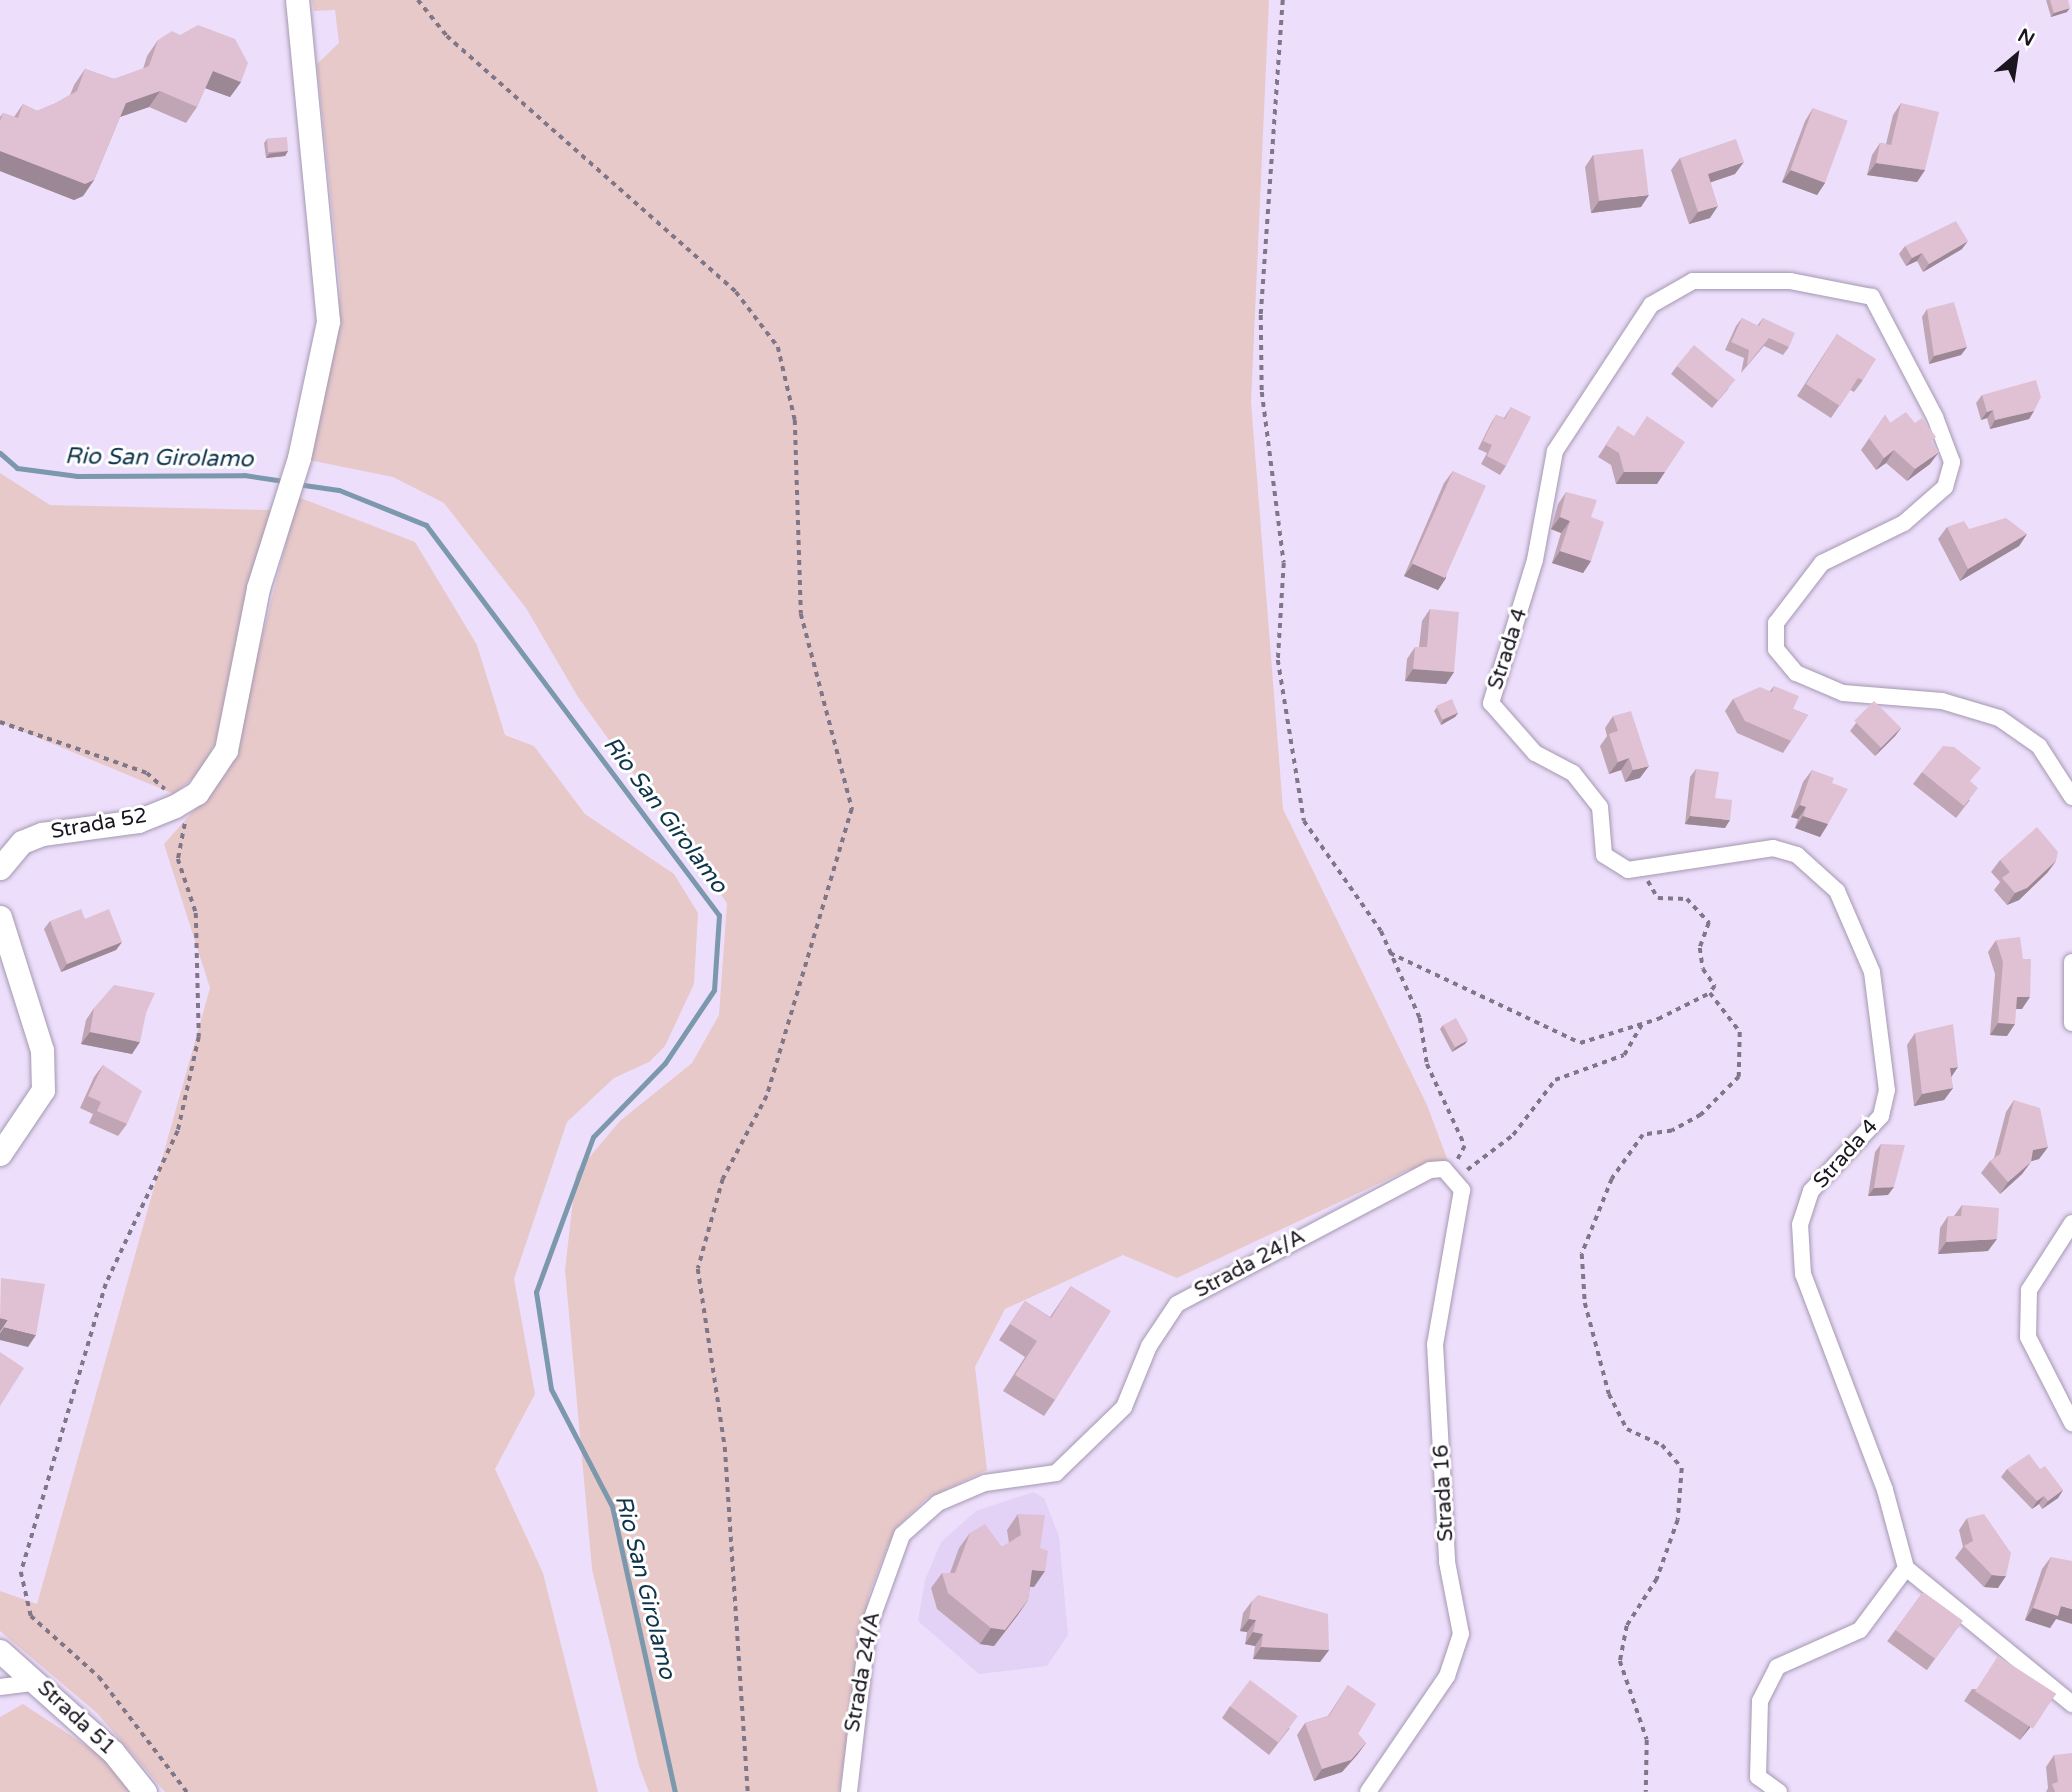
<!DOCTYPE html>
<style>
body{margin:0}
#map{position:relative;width:2072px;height:1792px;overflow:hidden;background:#eddffb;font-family:"Varela Round",sans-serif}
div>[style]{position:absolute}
.built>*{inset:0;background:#e3d2f5}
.green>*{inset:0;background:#e7c9ca}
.stream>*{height:5px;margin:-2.5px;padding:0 2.5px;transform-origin:2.5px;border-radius:2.5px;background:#7c98ac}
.path>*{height:3.5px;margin-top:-1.75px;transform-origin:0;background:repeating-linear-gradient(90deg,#7f7688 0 5px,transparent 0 10px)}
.roads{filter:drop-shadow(0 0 2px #a598b2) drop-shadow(0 0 2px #a598b2)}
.street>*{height:16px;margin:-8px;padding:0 8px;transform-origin:8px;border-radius:8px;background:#fff}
.secondary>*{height:23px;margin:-11.5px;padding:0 11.5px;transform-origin:11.5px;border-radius:11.5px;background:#fff}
.wall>*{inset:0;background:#c0a6b5;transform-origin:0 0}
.shaded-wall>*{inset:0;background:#9c8794}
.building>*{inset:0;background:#dfc1d3;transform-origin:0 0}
span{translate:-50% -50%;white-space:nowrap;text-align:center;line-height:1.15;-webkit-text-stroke:6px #fff;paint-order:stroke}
.street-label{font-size:21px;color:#1a151f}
.water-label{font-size:23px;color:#0e344b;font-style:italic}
.north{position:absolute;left:1981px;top:21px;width:70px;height:70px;-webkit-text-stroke:5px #fff;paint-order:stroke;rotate:29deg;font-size:19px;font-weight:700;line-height:28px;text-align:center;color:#1a151f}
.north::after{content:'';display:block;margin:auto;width:24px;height:32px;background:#1a151f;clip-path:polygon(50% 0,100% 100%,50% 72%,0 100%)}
</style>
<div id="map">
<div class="built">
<div style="clip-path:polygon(1033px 1492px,1044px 1498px,1059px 1536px,1068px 1635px,1047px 1666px,979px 1674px,918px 1621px,925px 1580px,941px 1542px,976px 1511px)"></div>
</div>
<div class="green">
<div style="clip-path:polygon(312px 0,1269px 0,1251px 402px,1283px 809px,1427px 1105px,1448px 1161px,1408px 1170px,1177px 1278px,1123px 1255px,1005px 1309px,975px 1367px,987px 1470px,926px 1499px,896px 1528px,886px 1550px,869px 1594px,839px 1792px,649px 1792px,639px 1766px,592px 1569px,565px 1270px,576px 1173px,620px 1121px,692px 1063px,719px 1015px,727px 903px,578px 697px,526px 608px,444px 503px,393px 477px,309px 460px,339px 327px,340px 287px,317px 64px,339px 43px,335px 10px,314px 11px)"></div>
<div style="clip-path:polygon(0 473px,50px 505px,270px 510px,219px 735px,201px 771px,174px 794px,0 722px)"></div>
<div style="clip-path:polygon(298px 497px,415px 542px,477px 645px,505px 735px,534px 746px,585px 814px,674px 874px,698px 913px,694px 984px,665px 1046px,649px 1062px,614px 1078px,567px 1122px,514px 1279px,535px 1394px,495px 1469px,543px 1573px,598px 1792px,165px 1792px,97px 1713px,0 1631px,0 1591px,37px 1604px,210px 988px,164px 844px,227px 773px)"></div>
<div style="clip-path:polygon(23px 1704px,105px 1758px,132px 1792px,0 1792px,0 1717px)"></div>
</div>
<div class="stream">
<div style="left:0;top:453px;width:23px;rotate:41deg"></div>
<div style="left:17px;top:468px;width:61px;rotate:7.6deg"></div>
<div style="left:77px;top:476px;width:167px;rotate:-0.3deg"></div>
<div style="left:244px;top:475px;width:40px;rotate:8.5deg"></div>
<div style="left:297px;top:484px;width:42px;rotate:8.1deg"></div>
<div style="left:339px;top:490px;width:94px;rotate:21.9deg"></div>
<div style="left:426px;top:525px;width:488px;rotate:53.1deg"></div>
<div style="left:719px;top:915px;width:75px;rotate:93.8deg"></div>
<div style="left:714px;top:990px;width:88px;rotate:123.9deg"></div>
<div style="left:665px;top:1063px;width:103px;rotate:134.2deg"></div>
<div style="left:593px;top:1137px;width:165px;rotate:110.2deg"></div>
<div style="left:536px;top:1292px;width:98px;rotate:81.2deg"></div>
<div style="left:551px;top:1389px;width:132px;rotate:62.5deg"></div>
<div style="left:612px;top:1506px;width:293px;rotate:77.6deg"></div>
</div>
<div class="path">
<div style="left:418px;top:0;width:46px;rotate:51.1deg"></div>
<div style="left:447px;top:36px;width:386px;rotate:41.5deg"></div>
<div style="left:736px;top:292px;width:69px;rotate:52.6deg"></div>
<div style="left:778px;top:347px;width:75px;rotate:76.9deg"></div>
<div style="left:795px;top:420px;width:194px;rotate:88.2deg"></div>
<div style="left:801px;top:614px;width:202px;rotate:75.3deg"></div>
<div style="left:852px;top:809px;width:299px;rotate:106.5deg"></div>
<div style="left:767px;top:1096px;width:94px;rotate:117.9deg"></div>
<div style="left:723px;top:1179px;width:93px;rotate:105.5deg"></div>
<div style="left:698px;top:1269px;width:180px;rotate:81.4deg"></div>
<div style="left:725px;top:1447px;width:346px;rotate:86.2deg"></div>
<div style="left:1283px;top:0;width:316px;rotate:94deg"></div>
<div style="left:1261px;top:315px;width:77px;rotate:89.3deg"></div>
<div style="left:1262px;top:392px;width:172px;rotate:82.7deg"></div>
<div style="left:1284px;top:563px;width:97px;rotate:93.5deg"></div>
<div style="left:1278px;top:660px;width:163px;rotate:80.8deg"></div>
<div style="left:1304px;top:821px;width:134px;rotate:55deg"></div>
<div style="left:1381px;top:931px;width:95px;rotate:65.9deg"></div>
<div style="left:1420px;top:1018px;width:47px;rotate:81.3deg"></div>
<div style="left:1427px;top:1064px;width:90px;rotate:65.1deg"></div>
<div style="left:1465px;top:1146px;width:17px;rotate:118deg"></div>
<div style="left:0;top:722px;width:156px;rotate:19.1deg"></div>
<div style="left:147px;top:773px;width:24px;rotate:42deg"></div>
<div style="left:185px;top:824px;width:36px;rotate:101deg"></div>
<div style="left:178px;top:859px;width:57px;rotate:71.6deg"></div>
<div style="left:196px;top:913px;width:124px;rotate:88.6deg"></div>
<div style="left:199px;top:1037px;width:96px;rotate:102.6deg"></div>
<div style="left:178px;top:1131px;width:169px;rotate:115.2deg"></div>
<div style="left:106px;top:1284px;width:300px;rotate:106.4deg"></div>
<div style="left:21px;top:1572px;width:45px;rotate:77.2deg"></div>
<div style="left:31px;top:1616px;width:91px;rotate:41.9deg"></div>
<div style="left:99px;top:1677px;width:145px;rotate:52.6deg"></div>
<div style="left:1648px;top:881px;width:20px;rotate:60deg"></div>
<div style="left:1658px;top:898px;width:29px;rotate:2deg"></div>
<div style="left:1687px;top:899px;width:33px;rotate:47deg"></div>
<div style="left:1709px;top:923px;width:27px;rotate:110deg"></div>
<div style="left:1700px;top:948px;width:21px;rotate:82deg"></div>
<div style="left:1703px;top:969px;width:21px;rotate:55deg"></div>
<div style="left:1715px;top:986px;width:9px;rotate:126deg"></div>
<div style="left:1390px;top:953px;width:210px;rotate:25.3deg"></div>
<div style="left:1580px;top:1043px;width:82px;rotate:-17.1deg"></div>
<div style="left:1658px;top:1019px;width:58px;rotate:-26.6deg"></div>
<div style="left:1710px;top:993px;width:49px;rotate:52.4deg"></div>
<div style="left:1740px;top:1032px;width:45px;rotate:91.3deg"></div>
<div style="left:1739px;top:1077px;width:54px;rotate:135deg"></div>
<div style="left:1701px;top:1115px;width:33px;rotate:151deg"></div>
<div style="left:1672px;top:1131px;width:29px;rotate:172deg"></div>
<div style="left:1643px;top:1135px;width:54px;rotate:125.2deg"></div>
<div style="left:1612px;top:1179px;width:81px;rotate:111.8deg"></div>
<div style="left:1582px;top:1254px;width:49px;rotate:86.5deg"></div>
<div style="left:1585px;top:1303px;width:94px;rotate:75.2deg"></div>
<div style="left:1609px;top:1394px;width:39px;rotate:63deg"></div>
<div style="left:1627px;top:1429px;width:38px;rotate:25deg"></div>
<div style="left:1662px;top:1445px;width:30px;rotate:49deg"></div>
<div style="left:1682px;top:1468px;width:52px;rotate:94.4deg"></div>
<div style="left:1678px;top:1520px;width:63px;rotate:109.6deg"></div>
<div style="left:1657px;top:1579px;width:56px;rotate:122.6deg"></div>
<div style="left:1627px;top:1626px;width:36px;rotate:101deg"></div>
<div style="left:1620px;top:1661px;width:83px;rotate:71.1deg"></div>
<div style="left:1647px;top:1740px;width:52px;rotate:91.1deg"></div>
<div style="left:1467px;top:1170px;width:58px;rotate:-37.3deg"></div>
<div style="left:1513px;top:1135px;width:69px;rotate:-52.6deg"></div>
<div style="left:1555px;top:1080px;width:73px;rotate:-19.9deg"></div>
<div style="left:1624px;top:1055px;width:36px;rotate:-60deg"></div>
</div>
<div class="roads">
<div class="street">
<div style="left:2072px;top:797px;width:61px;rotate:-122.9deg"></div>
<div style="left:2039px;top:746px;width:49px;rotate:-145deg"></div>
<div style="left:1999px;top:718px;width:59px;rotate:-163.4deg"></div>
<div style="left:1942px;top:701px;width:99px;rotate:-175.4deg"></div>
<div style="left:1843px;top:693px;width:51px;rotate:-156.9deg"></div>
<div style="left:1796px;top:673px;width:31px;rotate:-130deg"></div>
<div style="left:1776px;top:649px;width:26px;rotate:-90deg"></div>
<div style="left:1776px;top:623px;width:76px;rotate:-52.5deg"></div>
<div style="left:1822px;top:563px;width:91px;rotate:-26deg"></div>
<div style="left:1904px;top:523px;width:55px;rotate:-41.3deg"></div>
<div style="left:1945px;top:487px;width:26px;rotate:-74deg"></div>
<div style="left:1952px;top:462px;width:48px;rotate:-110.7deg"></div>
<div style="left:1935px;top:417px;width:136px;rotate:-117.7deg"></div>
<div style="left:1872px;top:297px;width:84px;rotate:-169deg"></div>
<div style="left:1790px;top:281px;width:97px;rotate:180deg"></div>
<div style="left:1693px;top:281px;width:48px;rotate:150.3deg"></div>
<div style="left:1651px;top:305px;width:175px;rotate:123.3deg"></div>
<div style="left:1555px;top:451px;width:111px;rotate:100.4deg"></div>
<div style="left:1535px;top:560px;width:150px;rotate:107.1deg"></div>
<div style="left:1491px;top:703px;width:67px;rotate:48.7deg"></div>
<div style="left:1535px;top:753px;width:43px;rotate:27.8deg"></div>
<div style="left:1573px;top:773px;width:43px;rotate:51.5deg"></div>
<div style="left:1600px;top:807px;width:48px;rotate:85.2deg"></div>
<div style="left:1604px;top:855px;width:28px;rotate:32deg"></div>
<div style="left:1628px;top:870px;width:147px;rotate:-8.6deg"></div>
<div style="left:1773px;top:848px;width:25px;rotate:16deg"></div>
<div style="left:1797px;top:855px;width:54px;rotate:42deg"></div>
<div style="left:1837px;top:891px;width:88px;rotate:66.6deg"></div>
<div style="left:1872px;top:972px;width:119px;rotate:82.8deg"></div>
<div style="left:1887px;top:1090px;width:27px;rotate:103deg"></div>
<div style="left:1881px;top:1116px;width:103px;rotate:133deg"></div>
<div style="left:1811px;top:1191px;width:35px;rotate:108deg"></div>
<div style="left:1800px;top:1224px;width:50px;rotate:86.6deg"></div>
<div style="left:1803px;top:1274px;width:231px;rotate:69.2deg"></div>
<div style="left:1885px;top:1490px;width:81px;rotate:74.9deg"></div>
<div style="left:1906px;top:1568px;width:215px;rotate:39.3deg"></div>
<div style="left:2072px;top:962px;width:61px;rotate:90deg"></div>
<div style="left:2072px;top:1223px;width:80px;rotate:122.7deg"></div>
<div style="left:2029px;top:1290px;width:47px;rotate:91.2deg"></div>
<div style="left:2028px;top:1337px;width:97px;rotate:62.9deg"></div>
<div style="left:0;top:1687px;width:38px;rotate:-7deg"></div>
<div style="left:849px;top:1792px;width:164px;rotate:-83.4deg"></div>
<div style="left:868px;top:1629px;width:100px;rotate:-70.1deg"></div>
<div style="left:902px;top:1535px;width:48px;rotate:-41.6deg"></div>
<div style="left:938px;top:1503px;width:51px;rotate:-23.1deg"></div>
<div style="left:985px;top:1483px;width:72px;rotate:-8deg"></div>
<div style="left:1056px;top:1473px;width:95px;rotate:-44.1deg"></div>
<div style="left:1124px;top:1407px;width:66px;rotate:-67.7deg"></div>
<div style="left:1149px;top:1346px;width:50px;rotate:-56.3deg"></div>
<div style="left:1177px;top:1304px;width:286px;rotate:-27.9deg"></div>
<div style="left:1430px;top:1170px;width:14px;rotate:-4deg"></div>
<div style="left:1444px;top:1169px;width:28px;rotate:49deg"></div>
<div style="left:1462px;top:1190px;width:156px;rotate:99.9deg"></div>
<div style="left:1435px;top:1344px;width:218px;rotate:86.8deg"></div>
<div style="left:1447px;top:1562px;width:73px;rotate:79deg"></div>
<div style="left:1461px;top:1634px;width:44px;rotate:108.4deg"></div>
<div style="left:1447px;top:1676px;width:140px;rotate:124.3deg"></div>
<div style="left:1779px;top:1792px;width:26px;rotate:-144deg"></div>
<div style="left:1758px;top:1777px;width:76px;rotate:-88.5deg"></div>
<div style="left:1760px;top:1701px;width:38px;rotate:-63deg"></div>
<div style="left:1777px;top:1667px;width:91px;rotate:-24deg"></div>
<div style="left:1860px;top:1630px;width:77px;rotate:-53.4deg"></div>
</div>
<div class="secondary">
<div style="left:0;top:868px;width:34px;rotate:-50deg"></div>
<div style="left:22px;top:842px;width:22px;rotate:-22deg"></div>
<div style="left:42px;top:834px;width:97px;rotate:-7.7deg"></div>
<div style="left:138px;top:821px;width:40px;rotate:-22deg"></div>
<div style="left:175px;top:806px;width:26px;rotate:-31deg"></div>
<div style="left:197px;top:793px;width:52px;rotate:-56deg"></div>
<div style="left:226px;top:750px;width:165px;rotate:-78.8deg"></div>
<div style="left:258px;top:588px;width:136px;rotate:-72.5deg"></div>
<div style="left:299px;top:458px;width:140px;rotate:-78deg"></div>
<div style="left:328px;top:321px;width:322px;rotate:-95.5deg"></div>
<div style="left:0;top:917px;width:139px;rotate:72.5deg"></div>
<div style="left:42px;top:1050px;width:40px;rotate:88.6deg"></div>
<div style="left:43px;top:1090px;width:77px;rotate:123.9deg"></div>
<div style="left:0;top:1651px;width:152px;rotate:41.8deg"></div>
<div style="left:113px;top:1752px;width:51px;rotate:51.3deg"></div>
</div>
</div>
<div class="wall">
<div style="clip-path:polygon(2046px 0,2068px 0,2067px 12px,2051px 17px)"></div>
<div style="clip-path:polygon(158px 40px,241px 82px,230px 97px,205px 88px,197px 107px,186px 123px,149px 107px,120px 117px,94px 180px,83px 196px,74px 200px,0 171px,0 117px,3px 113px,14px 117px,23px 104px,37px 111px,56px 103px,70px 95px,74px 85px,85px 69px,114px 79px,143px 69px,147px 56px)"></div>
<div style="clip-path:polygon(1901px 103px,1925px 170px,1917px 182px,1867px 175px,1872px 155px,1880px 143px,1886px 144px,1893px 115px)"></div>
<div style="clip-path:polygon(1813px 108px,1825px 183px,1817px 195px,1782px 182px,1805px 121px)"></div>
<div style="clip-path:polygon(267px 139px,288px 151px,285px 156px,266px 158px,264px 143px)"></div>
<div style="clip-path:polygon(1593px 155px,1641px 207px,1591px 213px,1585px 167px)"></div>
<div style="clip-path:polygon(1680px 158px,1735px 174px,1711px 182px,1710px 218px,1689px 224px,1671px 170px)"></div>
<div style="clip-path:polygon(1905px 246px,1962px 249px,1923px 272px,1917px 261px,1906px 266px,1899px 254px)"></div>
<div style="clip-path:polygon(1927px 309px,1967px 347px,1961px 355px,1929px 364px,1922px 317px)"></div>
<div style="clip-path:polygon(1742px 318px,1757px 326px,1763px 318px,1789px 347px,1783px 355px,1764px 346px,1741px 373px,1744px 358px,1725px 350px,1736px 326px)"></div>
<div style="clip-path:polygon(1837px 334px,1863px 380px,1854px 392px,1850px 390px,1831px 418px,1797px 396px)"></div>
<div style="clip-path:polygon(1677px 366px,1729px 388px,1712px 408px,1671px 374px)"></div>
<div style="clip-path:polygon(1982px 395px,2034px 411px,2029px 419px,1990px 429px,1987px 418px,1981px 420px,1976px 403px)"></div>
<div style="clip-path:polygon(1511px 407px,1506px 466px,1500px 475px,1481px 464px,1487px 453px,1478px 449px,1491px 423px,1496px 415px,1504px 418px)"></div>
<div style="clip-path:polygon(1885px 415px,1890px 423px,1915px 423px,1932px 443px,1930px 464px,1907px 481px,1886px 463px,1876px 470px,1861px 450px)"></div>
<div style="clip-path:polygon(1618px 426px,1657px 484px,1616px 484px,1611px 465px,1598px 457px)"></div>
<div style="clip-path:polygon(1453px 471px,1446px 578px,1438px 590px,1404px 576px,1444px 483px)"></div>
<div style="clip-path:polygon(1566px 492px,1591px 517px,1591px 561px,1583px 573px,1552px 563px,1561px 533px,1551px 529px,1558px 504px)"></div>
<div style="clip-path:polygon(1947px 527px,1969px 529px,2027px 534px,2019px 546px,1960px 581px,1938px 539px)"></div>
<div style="clip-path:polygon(1430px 609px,1454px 672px,1446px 684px,1405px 681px,1407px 659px,1415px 647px,1419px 647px,1422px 621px)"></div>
<div style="clip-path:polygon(1774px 686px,1793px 709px,1808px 715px,1783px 753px,1737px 733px,1725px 711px,1733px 699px,1770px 691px)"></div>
<div style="clip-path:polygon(1437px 707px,1458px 713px,1455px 717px,1441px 725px,1434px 711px)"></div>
<div style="clip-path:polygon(1613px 716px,1640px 778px,1625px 782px,1621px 770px,1609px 774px,1600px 746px,1607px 736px,1605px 728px)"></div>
<div style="clip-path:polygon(1856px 723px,1901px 728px,1895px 736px,1875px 756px,1850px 731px)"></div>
<div style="clip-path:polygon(1696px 769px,1715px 798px,1725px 828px,1685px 824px,1690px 777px)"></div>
<div style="clip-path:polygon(1812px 770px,1832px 783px,1828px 824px,1820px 837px,1795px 828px,1798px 819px,1791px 817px,1803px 782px)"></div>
<div style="clip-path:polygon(1922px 772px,1970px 800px,1956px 818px,1913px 784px)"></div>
<div style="clip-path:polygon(2000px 860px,2056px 861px,2047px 873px,2019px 900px,2007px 905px,1994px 890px,2000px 882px,1991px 872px)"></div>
<div style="clip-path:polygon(85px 919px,122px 942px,116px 950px,61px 972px,44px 929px,50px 921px)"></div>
<div style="clip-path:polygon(1996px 940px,2022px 1009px,2016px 1009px,2007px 1036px,1990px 1035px,1995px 974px,1988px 952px)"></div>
<div style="clip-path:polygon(94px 1008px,146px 1013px,132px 1054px,81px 1044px,86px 1020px)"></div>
<div style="clip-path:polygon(1443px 1025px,1465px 1044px,1452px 1052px,1440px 1029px)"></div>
<div style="clip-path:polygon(1915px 1033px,1951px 1077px,1953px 1088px,1944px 1100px,1914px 1106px,1907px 1045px)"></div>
<div style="clip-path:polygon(103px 1065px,127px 1124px,118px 1136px,89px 1123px,93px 1114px,80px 1108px,94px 1077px)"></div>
<div style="clip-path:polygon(2014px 1100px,2048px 1147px,2039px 1159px,2031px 1161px,2022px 1174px,2000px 1194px,1981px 1173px,1990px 1161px,1994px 1158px,2006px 1112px)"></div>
<div style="clip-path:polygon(1881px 1144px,1888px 1195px,1868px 1196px,1875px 1152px)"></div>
<div style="clip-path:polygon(1962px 1205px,1988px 1251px,1938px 1254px,1940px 1228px,1948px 1216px,1954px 1216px)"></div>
<div style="clip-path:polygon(1071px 1286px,1055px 1400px,1044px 1416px,1003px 1391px,1025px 1357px,999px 1340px,1025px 1301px,1050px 1317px)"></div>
<div style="clip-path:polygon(2007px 1469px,2040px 1469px,2063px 1490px,2058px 1498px,2042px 1509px,2039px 1504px,2032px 1509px,2001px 1477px)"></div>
<div style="clip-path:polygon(1018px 1514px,1034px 1587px,1030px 1587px,1028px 1600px,1017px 1616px,994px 1646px,980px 1644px,937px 1609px,931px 1588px,942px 1573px,950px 1573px,959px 1548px,970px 1533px,1002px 1547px,1009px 1543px,1007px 1530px)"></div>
<div style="clip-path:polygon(1967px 1518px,1998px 1588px,1984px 1587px,1955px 1558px,1963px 1547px,1959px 1530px)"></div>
<div style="clip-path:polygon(2051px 1557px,2056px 1619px,2050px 1628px,2025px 1620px,2042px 1569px)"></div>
<div style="left:1923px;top:1592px;width:49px;height:61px;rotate:36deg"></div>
<div style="clip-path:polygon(1252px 1601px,1329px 1650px,1320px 1662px,1253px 1659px,1255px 1646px,1245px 1644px,1247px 1632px,1240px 1631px,1243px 1613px)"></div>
<div style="clip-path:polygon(1348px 1685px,1358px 1734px,1366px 1743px,1357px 1755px,1342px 1772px,1314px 1781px,1297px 1735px,1305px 1723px,1328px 1716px)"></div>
<div style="clip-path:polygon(1972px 1689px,2056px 1694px,2020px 1740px,1964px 1701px)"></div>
<div style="clip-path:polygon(1230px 1706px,1290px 1728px,1269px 1755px,1222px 1718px)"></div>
<div style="clip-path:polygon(2054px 1755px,2072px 1792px,2046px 1792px,2048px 1788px,2046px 1767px)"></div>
</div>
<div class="shaded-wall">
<div style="clip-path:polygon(2070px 8px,2067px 12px,2051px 17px,2054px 13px)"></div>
<div style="clip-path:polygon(213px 71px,241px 82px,230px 97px,202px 87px)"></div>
<div style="clip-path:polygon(160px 91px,149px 107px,114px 119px,126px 103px)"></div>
<div style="clip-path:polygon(0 151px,94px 180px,83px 196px,74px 200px,0 171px)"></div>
<div style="clip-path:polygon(288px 151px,285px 156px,266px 158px,269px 154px)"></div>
<div style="clip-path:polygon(1744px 162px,1735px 174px,1700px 186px,1708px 174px)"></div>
<div style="clip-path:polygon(1876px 163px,1925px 170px,1917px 182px,1867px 175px)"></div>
<div style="clip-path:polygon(1791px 170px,1825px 183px,1817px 195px,1782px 182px)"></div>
<div style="clip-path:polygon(1649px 195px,1641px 207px,1591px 213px,1599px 201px)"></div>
<div style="clip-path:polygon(1718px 206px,1710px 218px,1689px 224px,1698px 212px)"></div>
<div style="clip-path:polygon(1968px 241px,1962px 249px,1923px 272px,1929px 264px)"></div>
<div style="clip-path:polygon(1922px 253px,1917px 261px,1906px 266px,1912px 258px)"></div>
<div style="clip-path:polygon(1967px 347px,1961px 355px,1929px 364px,1934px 356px)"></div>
<div style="clip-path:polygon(1993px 410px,1987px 418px,1981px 420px,1987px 412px)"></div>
<div style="clip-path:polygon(2034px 411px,2029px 419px,1990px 429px,1995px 420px)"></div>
<div style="clip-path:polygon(1894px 450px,1886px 463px,1876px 470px,1884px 458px)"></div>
<div style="clip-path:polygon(1939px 452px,1930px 464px,1907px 481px,1915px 469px)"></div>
<div style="clip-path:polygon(1624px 472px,1665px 472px,1657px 484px,1616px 484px)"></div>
<div style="clip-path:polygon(1560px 517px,1570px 521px,1561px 533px,1551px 529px)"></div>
<div style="clip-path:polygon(2027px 534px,2019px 546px,1960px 581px,1968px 569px)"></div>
<div style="clip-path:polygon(1560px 551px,1591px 561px,1583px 573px,1552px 563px)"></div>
<div style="clip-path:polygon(1413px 564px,1446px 578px,1438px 590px,1404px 576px)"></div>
<div style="clip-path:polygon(1413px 669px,1454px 672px,1446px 684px,1405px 681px)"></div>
<div style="clip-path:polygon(1458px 713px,1455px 717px,1441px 725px,1443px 720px)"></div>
<div style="clip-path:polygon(1901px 728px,1895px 736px,1875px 756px,1881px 748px)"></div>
<div style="clip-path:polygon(1629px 758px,1621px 770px,1609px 774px,1618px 762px)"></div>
<div style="clip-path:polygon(1649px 766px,1640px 778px,1625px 782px,1633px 770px)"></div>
<div style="clip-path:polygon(1800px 805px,1806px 807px,1798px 819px,1791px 817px)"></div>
<div style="clip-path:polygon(1690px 816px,1730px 820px,1725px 828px,1685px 824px)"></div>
<div style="clip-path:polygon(1803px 816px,1828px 824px,1820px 837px,1795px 828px)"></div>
<div style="clip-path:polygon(2056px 861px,2047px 873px,2019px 900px,2007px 905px,2015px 893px)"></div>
<div style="clip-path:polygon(122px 942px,116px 950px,61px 972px,67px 964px)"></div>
<div style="clip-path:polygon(2017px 997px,2030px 997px,2022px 1009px,2008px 1009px)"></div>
<div style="clip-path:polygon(1998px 1023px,2015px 1024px,2007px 1036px,1990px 1035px)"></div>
<div style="clip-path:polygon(90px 1032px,140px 1042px,132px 1054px,81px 1044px)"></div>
<div style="clip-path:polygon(1468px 1040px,1465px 1044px,1452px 1052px,1455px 1048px)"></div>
<div style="clip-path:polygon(1958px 1067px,1950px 1079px,1950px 1068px)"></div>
<div style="clip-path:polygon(1953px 1088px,1944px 1100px,1914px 1106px,1922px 1094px)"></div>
<div style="clip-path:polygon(2048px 1147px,2039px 1159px,2025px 1163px,2033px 1150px)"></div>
<div style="clip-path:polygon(2031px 1162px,2022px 1174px,2000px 1194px,2008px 1182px)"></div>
<div style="clip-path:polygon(1894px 1187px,1888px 1195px,1868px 1196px,1874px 1188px)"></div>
<div style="clip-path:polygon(1997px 1239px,1988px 1251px,1938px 1254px,1946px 1242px)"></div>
<div style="clip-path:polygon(0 1318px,8px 1320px,0 1332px)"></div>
<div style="clip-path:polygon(4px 1327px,36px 1335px,28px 1347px,0 1340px,0 1333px)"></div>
<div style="clip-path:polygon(2063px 1490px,2058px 1498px,2042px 1509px,2048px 1501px)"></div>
<div style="clip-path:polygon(2044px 1496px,2039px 1504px,2032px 1509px,2037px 1501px)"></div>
<div style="clip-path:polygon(1032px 1570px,1045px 1571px,1034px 1587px,1021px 1586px)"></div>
<div style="clip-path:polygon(1992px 1575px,2006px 1576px,1998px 1588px,1984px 1587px)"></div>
<div style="clip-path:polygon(1028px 1600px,1017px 1616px,994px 1646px,980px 1644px,991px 1628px)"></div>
<div style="clip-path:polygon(2061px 1606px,2072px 1609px,2072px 1624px,2056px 1619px,2050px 1628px,2025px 1620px,2033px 1608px)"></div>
<div style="clip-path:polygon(1249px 1619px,1256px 1620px,1247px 1632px,1240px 1631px)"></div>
<div style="clip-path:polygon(1253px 1632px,1263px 1634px,1255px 1646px,1245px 1644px)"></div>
<div style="clip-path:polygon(1261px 1647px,1329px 1650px,1320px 1662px,1253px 1659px)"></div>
<div style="clip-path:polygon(2056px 1694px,2047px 1706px,2020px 1740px,2028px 1728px)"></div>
<div style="clip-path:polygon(1366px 1743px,1357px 1755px,1342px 1772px,1314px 1781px,1322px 1769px)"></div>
</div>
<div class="building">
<div style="clip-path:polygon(2050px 0,2068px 0,2070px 8px,2054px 13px)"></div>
<div style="clip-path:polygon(198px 25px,235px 39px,248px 63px,241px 82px,213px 71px,197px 107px,160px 91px,126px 103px,94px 180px,85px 184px,0 151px,0 121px,3px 113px,18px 118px,23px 104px,37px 111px,56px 103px,77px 91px,85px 69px,114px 79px,149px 66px,158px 40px,172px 31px,180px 35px)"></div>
<div style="clip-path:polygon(1901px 103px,1939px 112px,1925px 170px,1876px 163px,1880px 143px,1891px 145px)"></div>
<div style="left:1813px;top:108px;width:37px;height:66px;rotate:20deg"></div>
<div style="left:287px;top:137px;width:14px;height:20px;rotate:86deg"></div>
<div style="clip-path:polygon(1736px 139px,1744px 162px,1708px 174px,1718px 206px,1698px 212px,1680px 158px)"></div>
<div style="left:1643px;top:149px;width:46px;height:50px;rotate:83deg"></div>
<div style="clip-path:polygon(1956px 221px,1968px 241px,1929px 264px,1922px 253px,1912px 258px,1905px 246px)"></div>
<div style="clip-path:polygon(1954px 302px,1967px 347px,1934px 356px,1927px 309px)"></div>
<div style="clip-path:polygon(1742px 318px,1759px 326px,1763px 318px,1795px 333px,1789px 347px,1769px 338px,1747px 365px,1749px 350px,1731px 342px)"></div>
<div style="clip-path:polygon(1837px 334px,1876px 359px,1863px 380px,1858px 378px,1840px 406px,1806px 384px)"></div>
<div style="left:1694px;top:345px;width:54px;height:27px;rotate:40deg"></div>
<div style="clip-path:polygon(2036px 380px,2041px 397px,2034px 411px,1995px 420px,1993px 410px,1987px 412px,1982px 395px)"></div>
<div style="clip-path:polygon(1511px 407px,1531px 417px,1506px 466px,1487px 456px,1492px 445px,1483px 441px,1496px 415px,1505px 419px)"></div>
<div style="clip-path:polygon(1906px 412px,1915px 423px,1922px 418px,1936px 437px,1931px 441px,1939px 452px,1915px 469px,1894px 450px,1884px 458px,1869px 438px,1885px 415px,1890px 423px)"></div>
<div style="clip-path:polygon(1647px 416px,1685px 442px,1665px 472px,1624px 472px,1619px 453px,1606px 445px,1618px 426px,1634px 436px)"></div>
<div style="left:1453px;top:471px;width:36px;height:101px;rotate:24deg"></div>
<div style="clip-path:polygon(1566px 492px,1597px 500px,1591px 517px,1604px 522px,1591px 561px,1560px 551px,1570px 521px,1560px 517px)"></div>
<div style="clip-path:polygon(2006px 518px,2027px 534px,1968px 569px,1947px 527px,1964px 521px,1969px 529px)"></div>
<div style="clip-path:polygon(1430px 609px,1459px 612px,1454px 672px,1413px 669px,1415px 647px,1427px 647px)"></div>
<div style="clip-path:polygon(1774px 686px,1799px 696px,1793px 709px,1808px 715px,1791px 741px,1745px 721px,1733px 699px,1760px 687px,1772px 692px)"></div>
<div style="left:1452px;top:699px;width:15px;height:17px;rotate:67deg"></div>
<div style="left:1874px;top:701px;width:38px;height:28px;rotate:45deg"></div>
<div style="clip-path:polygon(1631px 711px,1649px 766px,1633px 770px,1629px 758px,1618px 762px,1609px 734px,1618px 731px,1613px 716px)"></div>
<div style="clip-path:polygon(1943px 746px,1954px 747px,1981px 768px,1970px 781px,1978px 788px,1964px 806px,1922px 772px)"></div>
<div style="clip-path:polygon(1696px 769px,1719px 772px,1715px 798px,1732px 800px,1730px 820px,1690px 816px)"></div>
<div style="clip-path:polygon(1812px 770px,1834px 778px,1832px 783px,1848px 789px,1828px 824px,1803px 816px,1806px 807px,1800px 805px)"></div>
<div style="clip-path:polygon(2037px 827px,2058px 852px,2056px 861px,2027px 888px,2015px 893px,2002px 878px,2010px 872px,2000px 860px)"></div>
<div style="clip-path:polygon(81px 909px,85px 919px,109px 909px,122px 942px,67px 964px,50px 921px)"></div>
<div style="clip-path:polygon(2020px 937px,2023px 959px,2031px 959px,2030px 997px,2017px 997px,2015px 1024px,1998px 1023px,2003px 962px,1996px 940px)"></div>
<div style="clip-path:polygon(114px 985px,155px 993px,146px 1013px,140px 1042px,90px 1032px,94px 1008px)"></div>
<div style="left:1456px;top:1018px;width:25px;height:15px;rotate:61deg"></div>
<div style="clip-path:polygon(1953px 1024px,1958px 1067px,1950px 1068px,1953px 1088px,1922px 1094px,1915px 1033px)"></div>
<div style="clip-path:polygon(103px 1065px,142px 1091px,127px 1124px,97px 1111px,101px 1102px,88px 1096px)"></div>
<div style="clip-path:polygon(2014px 1100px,2040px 1108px,2048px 1147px,2033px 1150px,2031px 1162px,2008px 1182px,1990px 1161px,2000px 1154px)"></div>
<div style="clip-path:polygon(1881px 1144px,1905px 1145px,1894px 1187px,1874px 1188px)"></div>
<div style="clip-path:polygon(1962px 1205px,1999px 1208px,1997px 1239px,1946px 1242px,1948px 1216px,1961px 1216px)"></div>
<div style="clip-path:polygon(1px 1278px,45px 1284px,36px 1335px,4px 1327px,8px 1320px,0 1318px)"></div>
<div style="clip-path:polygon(1071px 1286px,1111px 1311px,1055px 1400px,1015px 1375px,1037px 1341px,1010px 1324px,1025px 1301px,1051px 1318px)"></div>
<div style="clip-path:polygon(0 1352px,24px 1368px,0 1406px)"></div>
<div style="clip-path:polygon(2029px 1454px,2040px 1469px,2045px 1466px,2063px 1490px,2048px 1501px,2044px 1496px,2037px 1501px,2007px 1469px)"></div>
<div style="clip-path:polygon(1018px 1514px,1045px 1515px,1040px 1548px,1048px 1551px,1045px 1571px,1032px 1570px,1028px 1600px,1005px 1630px,991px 1628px,948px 1593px,942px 1573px,955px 1573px,970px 1533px,985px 1524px,1002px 1547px,1021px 1535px)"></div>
<div style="clip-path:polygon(1984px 1514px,2011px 1553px,2006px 1576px,1992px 1575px,1964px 1546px,1973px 1541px,1967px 1518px)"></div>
<div style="clip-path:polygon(2051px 1557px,2072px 1561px,2072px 1609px,2061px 1606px,2058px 1616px,2033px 1608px)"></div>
<div style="left:1923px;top:1592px;width:49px;height:47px;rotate:36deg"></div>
<div style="clip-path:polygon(1258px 1595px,1328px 1614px,1329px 1650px,1261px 1647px,1263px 1634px,1253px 1632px,1256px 1620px,1249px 1619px,1252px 1601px)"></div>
<div style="left:1998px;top:1656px;width:69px;height:42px;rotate:33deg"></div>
<div style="left:1250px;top:1680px;width:60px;height:33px;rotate:37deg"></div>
<div style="clip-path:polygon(1348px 1685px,1376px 1704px,1358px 1734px,1366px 1743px,1351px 1760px,1322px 1769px,1305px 1723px,1329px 1716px)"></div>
<div style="clip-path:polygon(2072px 1753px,2072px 1792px,2055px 1792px,2052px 1784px,2058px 1782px,2054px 1755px)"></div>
</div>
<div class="street-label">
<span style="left:1508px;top:649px;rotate:-72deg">Strada 4</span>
<span style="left:99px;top:824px;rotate:-10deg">Strada 52</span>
<span style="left:1846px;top:1154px;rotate:-48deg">Strada 4</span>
<span style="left:1250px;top:1264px;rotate:-28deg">Strada 24/A</span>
<span style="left:1444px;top:1493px;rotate:-93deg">Strada 16</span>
<span style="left:863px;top:1672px;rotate:-80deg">Strada 24/A</span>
<span style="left:76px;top:1718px;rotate:43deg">Strada 51</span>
</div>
<div class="water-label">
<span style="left:159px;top:458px;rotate:1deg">Rio San Girolamo</span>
<span style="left:665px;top:815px;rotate:53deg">Rio San Girolamo</span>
<span style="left:645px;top:1587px;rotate:76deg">Rio San Girolamo</span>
</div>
<div class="north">N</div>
</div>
